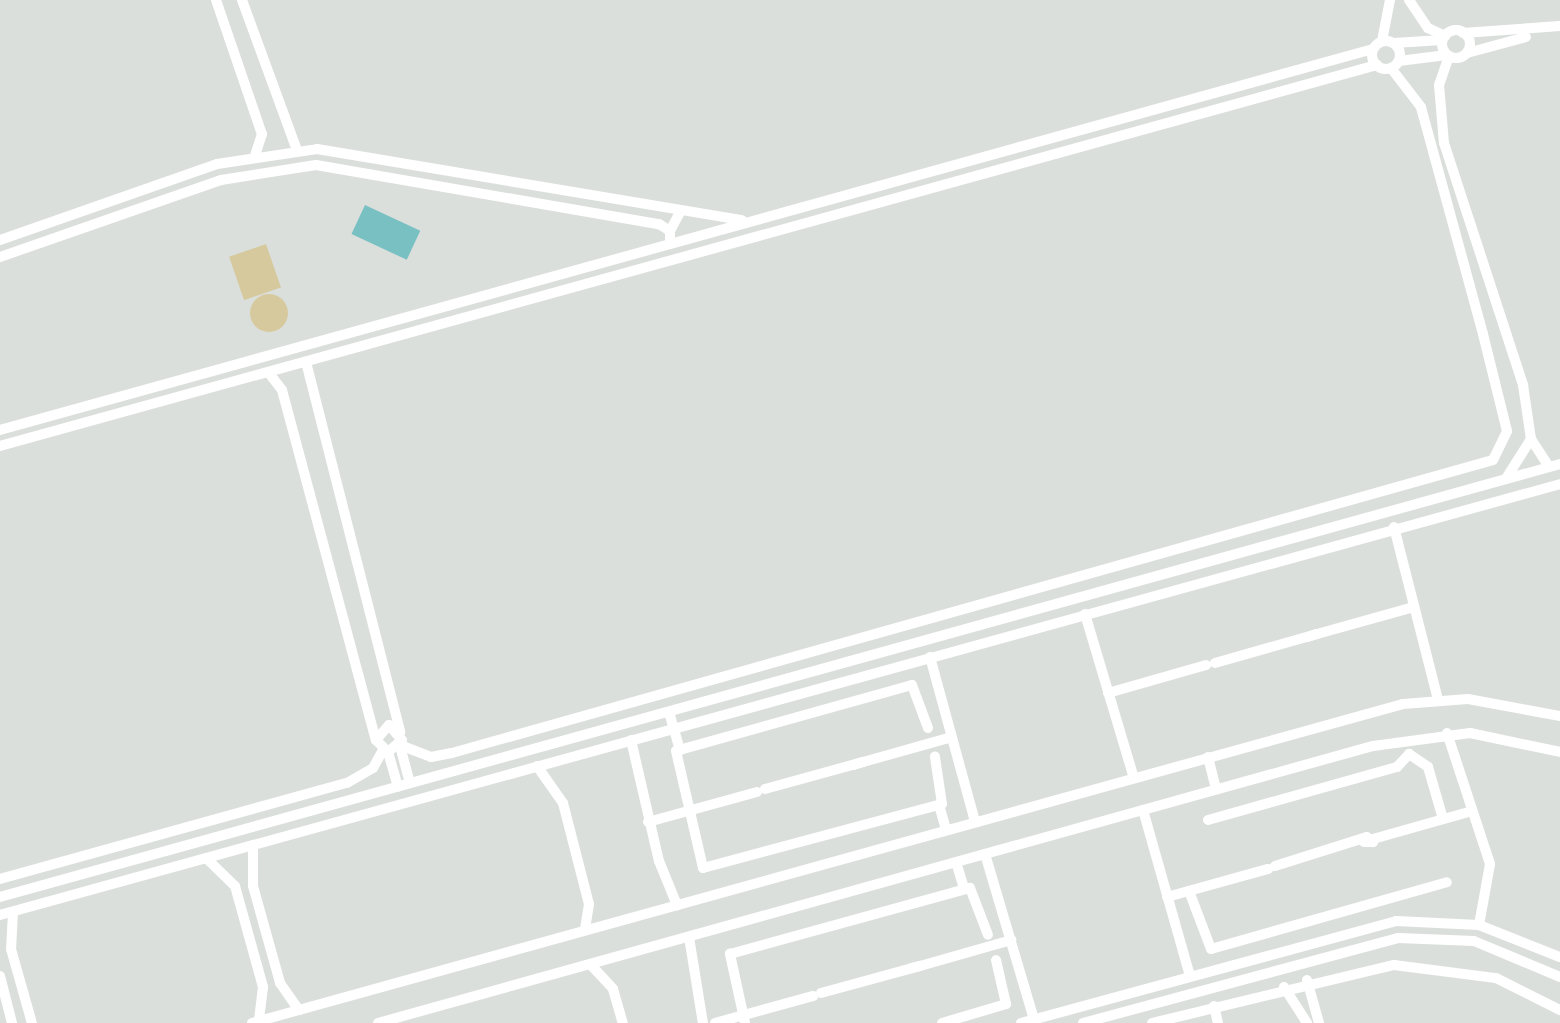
<!DOCTYPE html>
<style>
body{margin:0}
#map{position:relative;width:1560px;height:1023px;overflow:hidden;background:#dbdfdc;font-family:"Space Grotesk",sans-serif}
div>[style]{position:absolute}
.green>*{inset:0;background:#d6c99d;transform-origin:0 0}
.round{border-radius:50%}
.water>*{inset:0;background:#79c0c3;transform-origin:0 0}
.minor>*{height:10px;margin:-5px;padding:0 5px;transform-origin:5px;border-radius:5px;background:#fff}
.minor>.ring{margin:-5px;padding:0;box-sizing:content-box;background:none;border:10px solid #fff;border-radius:50%}
span{translate:-50% -50%;white-space:nowrap;text-align:center;line-height:1.15;-webkit-text-stroke:6px #dbdfdc;paint-order:stroke}
</style>
<div id="map">
<div class="green">
<div style="left:266px;top:244px;width:46px;height:39px;rotate:71deg"></div>
<div class="round" style="left:250px;top:294px;width:38px;height:38px"></div>
</div>
<div class="water">
<div style="left:365px;top:205px;width:61px;height:32px;rotate:25deg"></div>
</div>
<div class="minor">
<div style="left:216px;top:0;width:142px;rotate:71.1deg"></div>
<div style="left:262px;top:134px;width:22px;rotate:108deg"></div>
<div style="left:242px;top:0;width:160px;rotate:69.9deg"></div>
<div style="left:1409px;top:0;width:34px;rotate:56deg"></div>
<div style="left:1428px;top:28px;width:19px;rotate:25deg"></div>
<div class="ring" style="left:1442px;top:30px;width:18px;height:18px"></div>
<div style="left:1463px;top:33px;width:97px;rotate:-4.1deg"></div>
<div style="left:1382px;top:41px;width:42px;rotate:-79deg"></div>
<div class="ring" style="left:1372px;top:41px;width:18px;height:18px"></div>
<div style="left:1394px;top:43px;width:48px;rotate:-3.6deg"></div>
<div style="left:1467px;top:53px;width:61px;rotate:-15.2deg"></div>
<div style="left:1449px;top:56px;width:31px;rotate:109deg"></div>
<div style="left:1439px;top:85px;width:58px;rotate:85.1deg"></div>
<div style="left:1444px;top:143px;width:255px;rotate:71.9deg"></div>
<div style="left:1523px;top:385px;width:55px;rotate:81.6deg"></div>
<div style="left:1531px;top:439px;width:33px;rotate:57deg"></div>
<div style="left:1399px;top:61px;width:48px;rotate:-7.1deg"></div>
<div style="left:670px;top:231px;width:21px;rotate:-62deg"></div>
<div style="left:0;top:240px;width:230px;rotate:-19.3deg"></div>
<div style="left:217px;top:164px;width:101px;rotate:-8.5deg"></div>
<div style="left:317px;top:149px;width:431px;rotate:9.5deg"></div>
<div style="left:0;top:257px;width:234px;rotate:-19.2deg"></div>
<div style="left:221px;top:180px;width:96px;rotate:-9deg"></div>
<div style="left:316px;top:165px;width:348px;rotate:9.8deg"></div>
<div style="left:659px;top:224px;width:13px;rotate:32deg"></div>
<div style="left:670px;top:231px;width:13px;rotate:90deg"></div>
<div style="left:306px;top:362px;width:382px;rotate:75.7deg"></div>
<div style="left:268px;top:372px;width:23px;rotate:52deg"></div>
<div style="left:282px;top:390px;width:362px;rotate:75deg"></div>
<div style="left:0;top:430px;width:1425px;rotate:-15.51deg"></div>
<div style="left:0;top:446px;width:1429px;rotate:-15.47deg"></div>
<div style="left:1507px;top:477px;width:45px;rotate:-57.7deg"></div>
<div style="left:1394px;top:527px;width:178px;rotate:75.7deg"></div>
<div style="left:1085px;top:614px;width:171px;rotate:73.4deg"></div>
<div style="left:1317px;top:634px;width:101px;rotate:-15.6deg"></div>
<div style="left:930px;top:657px;width:171px;rotate:74.7deg"></div>
<div style="left:1215px;top:663px;width:106px;rotate:-15.9deg"></div>
<div style="left:1317px;top:634px;width:10px;rotate:163deg"></div>
<div style="left:1108px;top:693px;width:102px;rotate:-15.9deg"></div>
<div style="left:669px;top:712px;width:40px;rotate:74deg"></div>
<div style="left:928px;top:728px;width:46px;rotate:-110.4deg"></div>
<div style="left:912px;top:685px;width:245px;rotate:164.4deg"></div>
<div style="left:676px;top:751px;width:120px;rotate:77deg"></div>
<div style="left:703px;top:868px;width:247px;rotate:-15deg"></div>
<div style="left:942px;top:804px;width:48px;rotate:-98.5deg"></div>
<div style="left:1447px;top:733px;width:138px;rotate:71.8deg"></div>
<div style="left:1490px;top:864px;width:62px;rotate:100.2deg"></div>
<div style="left:631px;top:740px;width:124px;rotate:77deg"></div>
<div style="left:659px;top:861px;width:48px;rotate:67.8deg"></div>
<div style="left:400px;top:745px;width:33px;rotate:21deg"></div>
<div style="left:431px;top:757px;width:21px;rotate:-11deg"></div>
<div style="left:452px;top:753px;width:1081px;rotate:-15.72deg"></div>
<div style="left:1493px;top:460px;width:32px;rotate:-64deg"></div>
<div style="left:1507px;top:431px;width:100px;rotate:-103.9deg"></div>
<div style="left:1483px;top:334px;width:235px;rotate:-105.3deg"></div>
<div style="left:1421px;top:107px;width:49px;rotate:-127.6deg"></div>
<div style="left:400px;top:746px;width:38px;rotate:75deg"></div>
<div style="left:388px;top:752px;width:18px;rotate:-41deg"></div>
<div style="left:402px;top:740px;width:20px;rotate:-131deg"></div>
<div style="left:389px;top:725px;width:20px;rotate:131deg"></div>
<div style="left:376px;top:740px;width:17px;rotate:45deg"></div>
<div style="left:388px;top:752px;width:36px;rotate:74deg"></div>
<div style="left:1208px;top:757px;width:33px;rotate:76deg"></div>
<div style="left:863px;top:762px;width:92px;rotate:-15.7deg"></div>
<div style="left:537px;top:766px;width:45px;rotate:54.9deg"></div>
<div style="left:563px;top:803px;width:104px;rotate:75.6deg"></div>
<div style="left:589px;top:904px;width:26px;rotate:99deg"></div>
<div style="left:765px;top:789px;width:102px;rotate:-15.4deg"></div>
<div style="left:863px;top:762px;width:10px;rotate:163deg"></div>
<div style="left:939px;top:805px;width:26px;rotate:74deg"></div>
<div style="left:1143px;top:810px;width:173px;rotate:74.2deg"></div>
<div style="left:1208px;top:820px;width:196px;rotate:-15.7deg"></div>
<div style="left:1397px;top:767px;width:18px;rotate:-47deg"></div>
<div style="left:1409px;top:754px;width:23px;rotate:34deg"></div>
<div style="left:1428px;top:767px;width:54px;rotate:73.9deg"></div>
<div style="left:648px;top:822px;width:113px;rotate:-15.4deg"></div>
<div style="left:1373px;top:839px;width:103px;rotate:-15.8deg"></div>
<div style="left:253px;top:845px;width:41px;rotate:90deg"></div>
<div style="left:253px;top:886px;width:101px;rotate:74.4deg"></div>
<div style="left:280px;top:983px;width:33px;rotate:55deg"></div>
<div style="left:985px;top:854px;width:172px;rotate:73.5deg"></div>
<div style="left:206px;top:858px;width:40px;rotate:44deg"></div>
<div style="left:235px;top:886px;width:105px;rotate:74.5deg"></div>
<div style="left:263px;top:987px;width:34px;rotate:97deg"></div>
<div style="left:956px;top:862px;width:28px;rotate:73deg"></div>
<div style="left:1275px;top:866px;width:96px;rotate:-17.5deg"></div>
<div style="left:1367px;top:837px;width:8px;rotate:40deg"></div>
<div style="left:1373px;top:842px;width:9px;rotate:180deg"></div>
<div style="left:0;top:879px;width:360px;rotate:-15.5deg"></div>
<div style="left:347px;top:783px;width:30px;rotate:-30deg"></div>
<div style="left:373px;top:768px;width:21px;rotate:-61deg"></div>
<div style="left:1189px;top:891px;width:62px;rotate:69.2deg"></div>
<div style="left:1211px;top:949px;width:245px;rotate:-15.8deg"></div>
<div style="left:0;top:897px;width:1619px;rotate:-15.51deg"></div>
<div style="left:1167px;top:897px;width:105px;rotate:-15.5deg"></div>
<div style="left:13px;top:912px;width:37px;rotate:93deg"></div>
<div style="left:11px;top:949px;width:77px;rotate:74.2deg"></div>
<div style="left:0;top:915px;width:1618px;rotate:-15.44deg"></div>
<div style="left:689px;top:937px;width:87px;rotate:80.8deg"></div>
<div style="left:590px;top:964px;width:34px;rotate:47deg"></div>
<div style="left:613px;top:989px;width:35px;rotate:74deg"></div>
<div style="left:920px;top:966px;width:95px;rotate:-15.9deg"></div>
<div style="left:0;top:976px;width:49px;rotate:75.7deg"></div>
<div style="left:1307px;top:980px;width:45px;rotate:74.4deg"></div>
<div style="left:1284px;top:987px;width:43px;rotate:57.4deg"></div>
<div style="left:821px;top:993px;width:103px;rotate:-15.3deg"></div>
<div style="left:920px;top:966px;width:9px;rotate:167deg"></div>
<div style="left:1214px;top:1006px;width:17px;rotate:77deg"></div>
<div style="left:252px;top:1023px;width:1194px;rotate:-15.49deg"></div>
<div style="left:1403px;top:704px;width:65px;rotate:-4.4deg"></div>
<div style="left:1468px;top:699px;width:94px;rotate:10.5deg"></div>
<div style="left:378px;top:1023px;width:1033px;rotate:-15.56deg"></div>
<div style="left:1373px;top:746px;width:98px;rotate:-7.6deg"></div>
<div style="left:1470px;top:733px;width:92px;rotate:11.9deg"></div>
<div style="left:715px;top:1023px;width:102px;rotate:-15.4deg"></div>
<div style="left:745px;top:1023px;width:71px;rotate:-102.3deg"></div>
<div style="left:730px;top:954px;width:249px;rotate:-15.4deg"></div>
<div style="left:970px;top:888px;width:50px;rotate:69deg"></div>
<div style="left:942px;top:1023px;width:67px;rotate:-16.5deg"></div>
<div style="left:1006px;top:1004px;width:45px;rotate:-102.8deg"></div>
<div style="left:1021px;top:1023px;width:389px;rotate:-15.2deg"></div>
<div style="left:1396px;top:921px;width:83px;rotate:2.8deg"></div>
<div style="left:1479px;top:925px;width:87px;rotate:21.6deg"></div>
<div style="left:1083px;top:1023px;width:326px;rotate:-15.1deg"></div>
<div style="left:1398px;top:938px;width:76px;rotate:2.3deg"></div>
<div style="left:1474px;top:941px;width:93px;rotate:22.7deg"></div>
<div style="left:1152px;top:1023px;width:249px;rotate:-13.5deg"></div>
<div style="left:1394px;top:965px;width:103px;rotate:7.3deg"></div>
<div style="left:1496px;top:978px;width:72px;rotate:26.6deg"></div>
</div>
</div>
